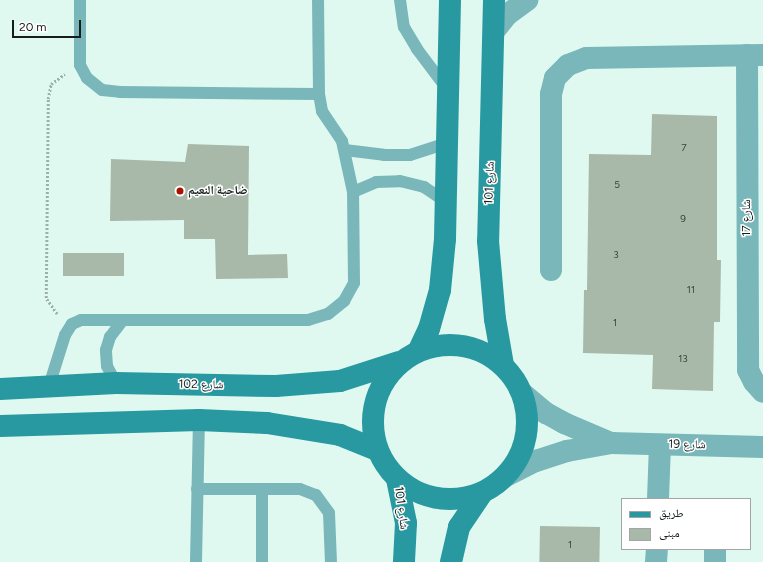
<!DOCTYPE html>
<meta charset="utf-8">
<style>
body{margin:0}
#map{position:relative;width:763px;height:562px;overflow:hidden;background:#e0f9f0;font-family:Figtree,"Noto Naskh Arabic",sans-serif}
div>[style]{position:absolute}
.building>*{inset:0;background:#a9b9a9;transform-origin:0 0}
.path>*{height:2.5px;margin-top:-1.25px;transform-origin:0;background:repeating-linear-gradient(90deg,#9cb0a9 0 2px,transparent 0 4px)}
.lane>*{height:12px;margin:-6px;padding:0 6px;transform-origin:6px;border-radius:6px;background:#79b7bb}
.street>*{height:22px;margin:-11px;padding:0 11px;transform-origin:11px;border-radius:11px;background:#79b7bb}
.secondary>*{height:22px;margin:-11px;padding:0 11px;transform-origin:11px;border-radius:11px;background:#2899a0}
.secondary>.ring{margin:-11px;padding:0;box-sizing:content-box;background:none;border:22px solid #2899a0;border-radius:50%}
.dots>*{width:11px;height:11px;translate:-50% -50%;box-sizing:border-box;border:2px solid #fff;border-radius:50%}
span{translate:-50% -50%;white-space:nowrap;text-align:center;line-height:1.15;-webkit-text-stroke:3px #fff;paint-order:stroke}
.number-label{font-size:10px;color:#3a453e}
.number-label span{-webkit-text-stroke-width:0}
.street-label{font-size:12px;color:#151e1b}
.poi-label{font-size:12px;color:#151e1b;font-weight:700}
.left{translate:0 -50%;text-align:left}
.legend{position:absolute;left:621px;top:498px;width:130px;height:52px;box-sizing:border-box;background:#fff;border:1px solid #a1a5a4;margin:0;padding:5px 7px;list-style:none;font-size:12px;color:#151e1b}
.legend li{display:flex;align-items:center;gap:8px;height:20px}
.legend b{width:20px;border:1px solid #a1a5a4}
.scale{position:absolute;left:12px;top:20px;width:69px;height:18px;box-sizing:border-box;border:2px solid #151e1b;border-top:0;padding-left:5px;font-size:12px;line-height:14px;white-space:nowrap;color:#151e1b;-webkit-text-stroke:3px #fff;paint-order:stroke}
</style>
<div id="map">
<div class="building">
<div style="clip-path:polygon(652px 114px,717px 116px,717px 260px,721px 260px,720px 322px,714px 322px,713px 391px,652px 389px,653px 355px,583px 353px,584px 290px,587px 290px,589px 154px,651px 155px)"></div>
<div style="clip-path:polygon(188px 144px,249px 146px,248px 255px,287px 254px,288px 278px,216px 279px,215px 239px,184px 239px,184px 220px,110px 221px,111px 159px,185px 162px)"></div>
<div style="left:63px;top:253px;width:61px;height:23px"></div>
<div style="left:540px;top:526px;width:60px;height:36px;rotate:1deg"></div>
</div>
<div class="path">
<div style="left:57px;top:314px;width:19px;rotate:-125deg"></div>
<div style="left:46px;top:298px;width:199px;rotate:-89.4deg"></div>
<div style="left:48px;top:99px;width:15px;rotate:-79deg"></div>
<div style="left:51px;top:84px;width:17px;rotate:-36deg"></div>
</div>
<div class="lane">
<div style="left:80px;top:0;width:65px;rotate:90deg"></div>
<div style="left:80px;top:65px;width:15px;rotate:62deg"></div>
<div style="left:87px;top:78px;width:19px;rotate:39deg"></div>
<div style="left:102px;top:90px;width:18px;rotate:6deg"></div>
<div style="left:120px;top:92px;width:199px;rotate:0.6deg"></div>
<div style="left:400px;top:0;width:27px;rotate:82deg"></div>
<div style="left:404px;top:27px;width:26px;rotate:59deg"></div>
<div style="left:417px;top:49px;width:50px;rotate:53.1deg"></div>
<div style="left:345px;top:150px;width:39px;rotate:7deg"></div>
<div style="left:384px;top:155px;width:26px"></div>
<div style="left:410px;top:155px;width:39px;rotate:-18deg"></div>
<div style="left:353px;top:192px;width:25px;rotate:-23deg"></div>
<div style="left:376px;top:182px;width:24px;rotate:-2deg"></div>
<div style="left:400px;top:181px;width:25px;rotate:14deg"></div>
<div style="left:424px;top:187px;width:25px;rotate:34deg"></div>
<div style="left:116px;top:383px;width:19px;rotate:-118deg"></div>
<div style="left:107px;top:366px;width:16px;rotate:-94deg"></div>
<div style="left:106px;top:350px;width:14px;rotate:-73deg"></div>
<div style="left:110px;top:337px;width:20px;rotate:-53deg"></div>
<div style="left:49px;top:386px;width:53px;rotate:-72.6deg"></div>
<div style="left:65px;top:335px;width:13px;rotate:-58deg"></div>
<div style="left:72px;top:324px;width:10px;rotate:-24deg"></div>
<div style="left:81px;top:320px;width:227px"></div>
<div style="left:308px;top:320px;width:21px;rotate:-17deg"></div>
<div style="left:328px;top:314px;width:21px;rotate:-39deg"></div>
<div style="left:344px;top:301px;width:21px;rotate:-61deg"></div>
<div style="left:354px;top:283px;width:91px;rotate:-90.6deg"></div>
<div style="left:353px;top:192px;width:52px;rotate:-102.2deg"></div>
<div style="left:342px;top:141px;width:36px;rotate:-124deg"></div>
<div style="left:322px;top:111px;width:17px;rotate:-100deg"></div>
<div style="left:319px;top:94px;width:94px;rotate:-90.6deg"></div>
<div style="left:197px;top:489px;width:103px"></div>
<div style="left:300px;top:489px;width:17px;rotate:21deg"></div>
<div style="left:316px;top:495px;width:22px;rotate:54deg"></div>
<div style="left:329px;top:513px;width:49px;rotate:87.7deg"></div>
<div style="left:196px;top:562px;width:142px;rotate:-88.8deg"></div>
<div style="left:262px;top:562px;width:73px;rotate:-90deg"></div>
</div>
<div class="street">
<div style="left:494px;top:31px;width:22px;rotate:-51deg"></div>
<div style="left:508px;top:14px;width:24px;rotate:-36deg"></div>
<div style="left:747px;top:55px;width:315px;rotate:89.8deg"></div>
<div style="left:748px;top:370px;width:13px;rotate:63deg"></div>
<div style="left:754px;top:382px;width:13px;rotate:48deg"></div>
<div style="left:551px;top:270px;width:176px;rotate:-90deg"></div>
<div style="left:551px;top:94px;width:16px;rotate:-76deg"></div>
<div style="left:555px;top:78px;width:18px;rotate:-45deg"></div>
<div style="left:568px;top:65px;width:19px;rotate:-21deg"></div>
<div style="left:586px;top:58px;width:177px;rotate:-1deg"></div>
<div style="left:523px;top:394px;width:30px;rotate:40deg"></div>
<div style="left:546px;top:413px;width:21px;rotate:29deg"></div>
<div style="left:564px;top:423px;width:51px;rotate:23.1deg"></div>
<div style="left:506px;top:476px;width:34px;rotate:-27deg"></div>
<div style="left:536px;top:461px;width:33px;rotate:-18deg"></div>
<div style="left:567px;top:451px;width:45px;rotate:-10.3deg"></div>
<div style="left:611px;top:443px;width:152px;rotate:1.5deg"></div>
<div style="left:658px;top:499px;width:54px;rotate:-87.9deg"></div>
<div style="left:656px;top:562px;width:13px;rotate:-86deg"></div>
<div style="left:715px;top:562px;width:13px;rotate:-90deg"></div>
</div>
<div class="secondary">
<div style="left:494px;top:0;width:241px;rotate:91.4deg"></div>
<div style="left:488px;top:241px;width:78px;rotate:84.9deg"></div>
<div style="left:495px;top:319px;width:47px;rotate:80.1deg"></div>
<div class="ring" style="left:373px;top:345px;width:132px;height:132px"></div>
<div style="left:419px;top:350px;width:23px;rotate:-65deg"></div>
<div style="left:429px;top:329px;width:41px;rotate:-74.2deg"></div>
<div style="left:440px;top:290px;width:51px;rotate:-84.4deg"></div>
<div style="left:445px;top:239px;width:239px;rotate:-88.8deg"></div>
<div style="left:0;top:389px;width:116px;rotate:-3deg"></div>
<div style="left:116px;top:383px;width:160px;rotate:1.1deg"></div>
<div style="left:276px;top:386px;width:64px;rotate:-4.5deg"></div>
<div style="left:340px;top:381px;width:62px;rotate:-17.9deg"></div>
<div style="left:0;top:426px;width:199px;rotate:-1.7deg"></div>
<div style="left:199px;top:420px;width:68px;rotate:2.5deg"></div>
<div style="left:267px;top:423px;width:74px;rotate:9.3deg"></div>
<div style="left:340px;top:435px;width:40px;rotate:22deg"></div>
<div style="left:397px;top:479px;width:45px;rotate:78.4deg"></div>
<div style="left:406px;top:523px;width:39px;rotate:93deg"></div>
<div style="left:451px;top:562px;width:36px;rotate:-77deg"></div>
<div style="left:459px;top:527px;width:41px;rotate:-55.9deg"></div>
</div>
<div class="dots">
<div style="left:180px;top:191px;background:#a61400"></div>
</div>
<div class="number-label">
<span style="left:684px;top:148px">7</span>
<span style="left:617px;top:185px">5</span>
<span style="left:683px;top:219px">9</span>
<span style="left:616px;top:255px">3</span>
<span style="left:691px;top:290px">11</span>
<span style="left:615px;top:323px">1</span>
<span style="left:683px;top:359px">13</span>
<span style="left:570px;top:545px">1</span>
</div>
<div class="street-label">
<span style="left:490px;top:183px;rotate:-88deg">شارع 101</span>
<span style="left:747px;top:218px;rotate:-90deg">شارع 17</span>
<span style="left:201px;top:385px;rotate:1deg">شارع 102</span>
<span style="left:687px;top:445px;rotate:1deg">شارع 19</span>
<span style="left:401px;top:508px;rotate:82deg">شارع 101</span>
</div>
<div class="poi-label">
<span class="left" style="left:188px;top:191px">ضاحية النعيم</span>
</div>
<ul class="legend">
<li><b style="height:5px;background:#2899a0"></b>طريق</li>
<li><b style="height:11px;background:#a9b9a9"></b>مبنى</li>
</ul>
<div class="scale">20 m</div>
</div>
